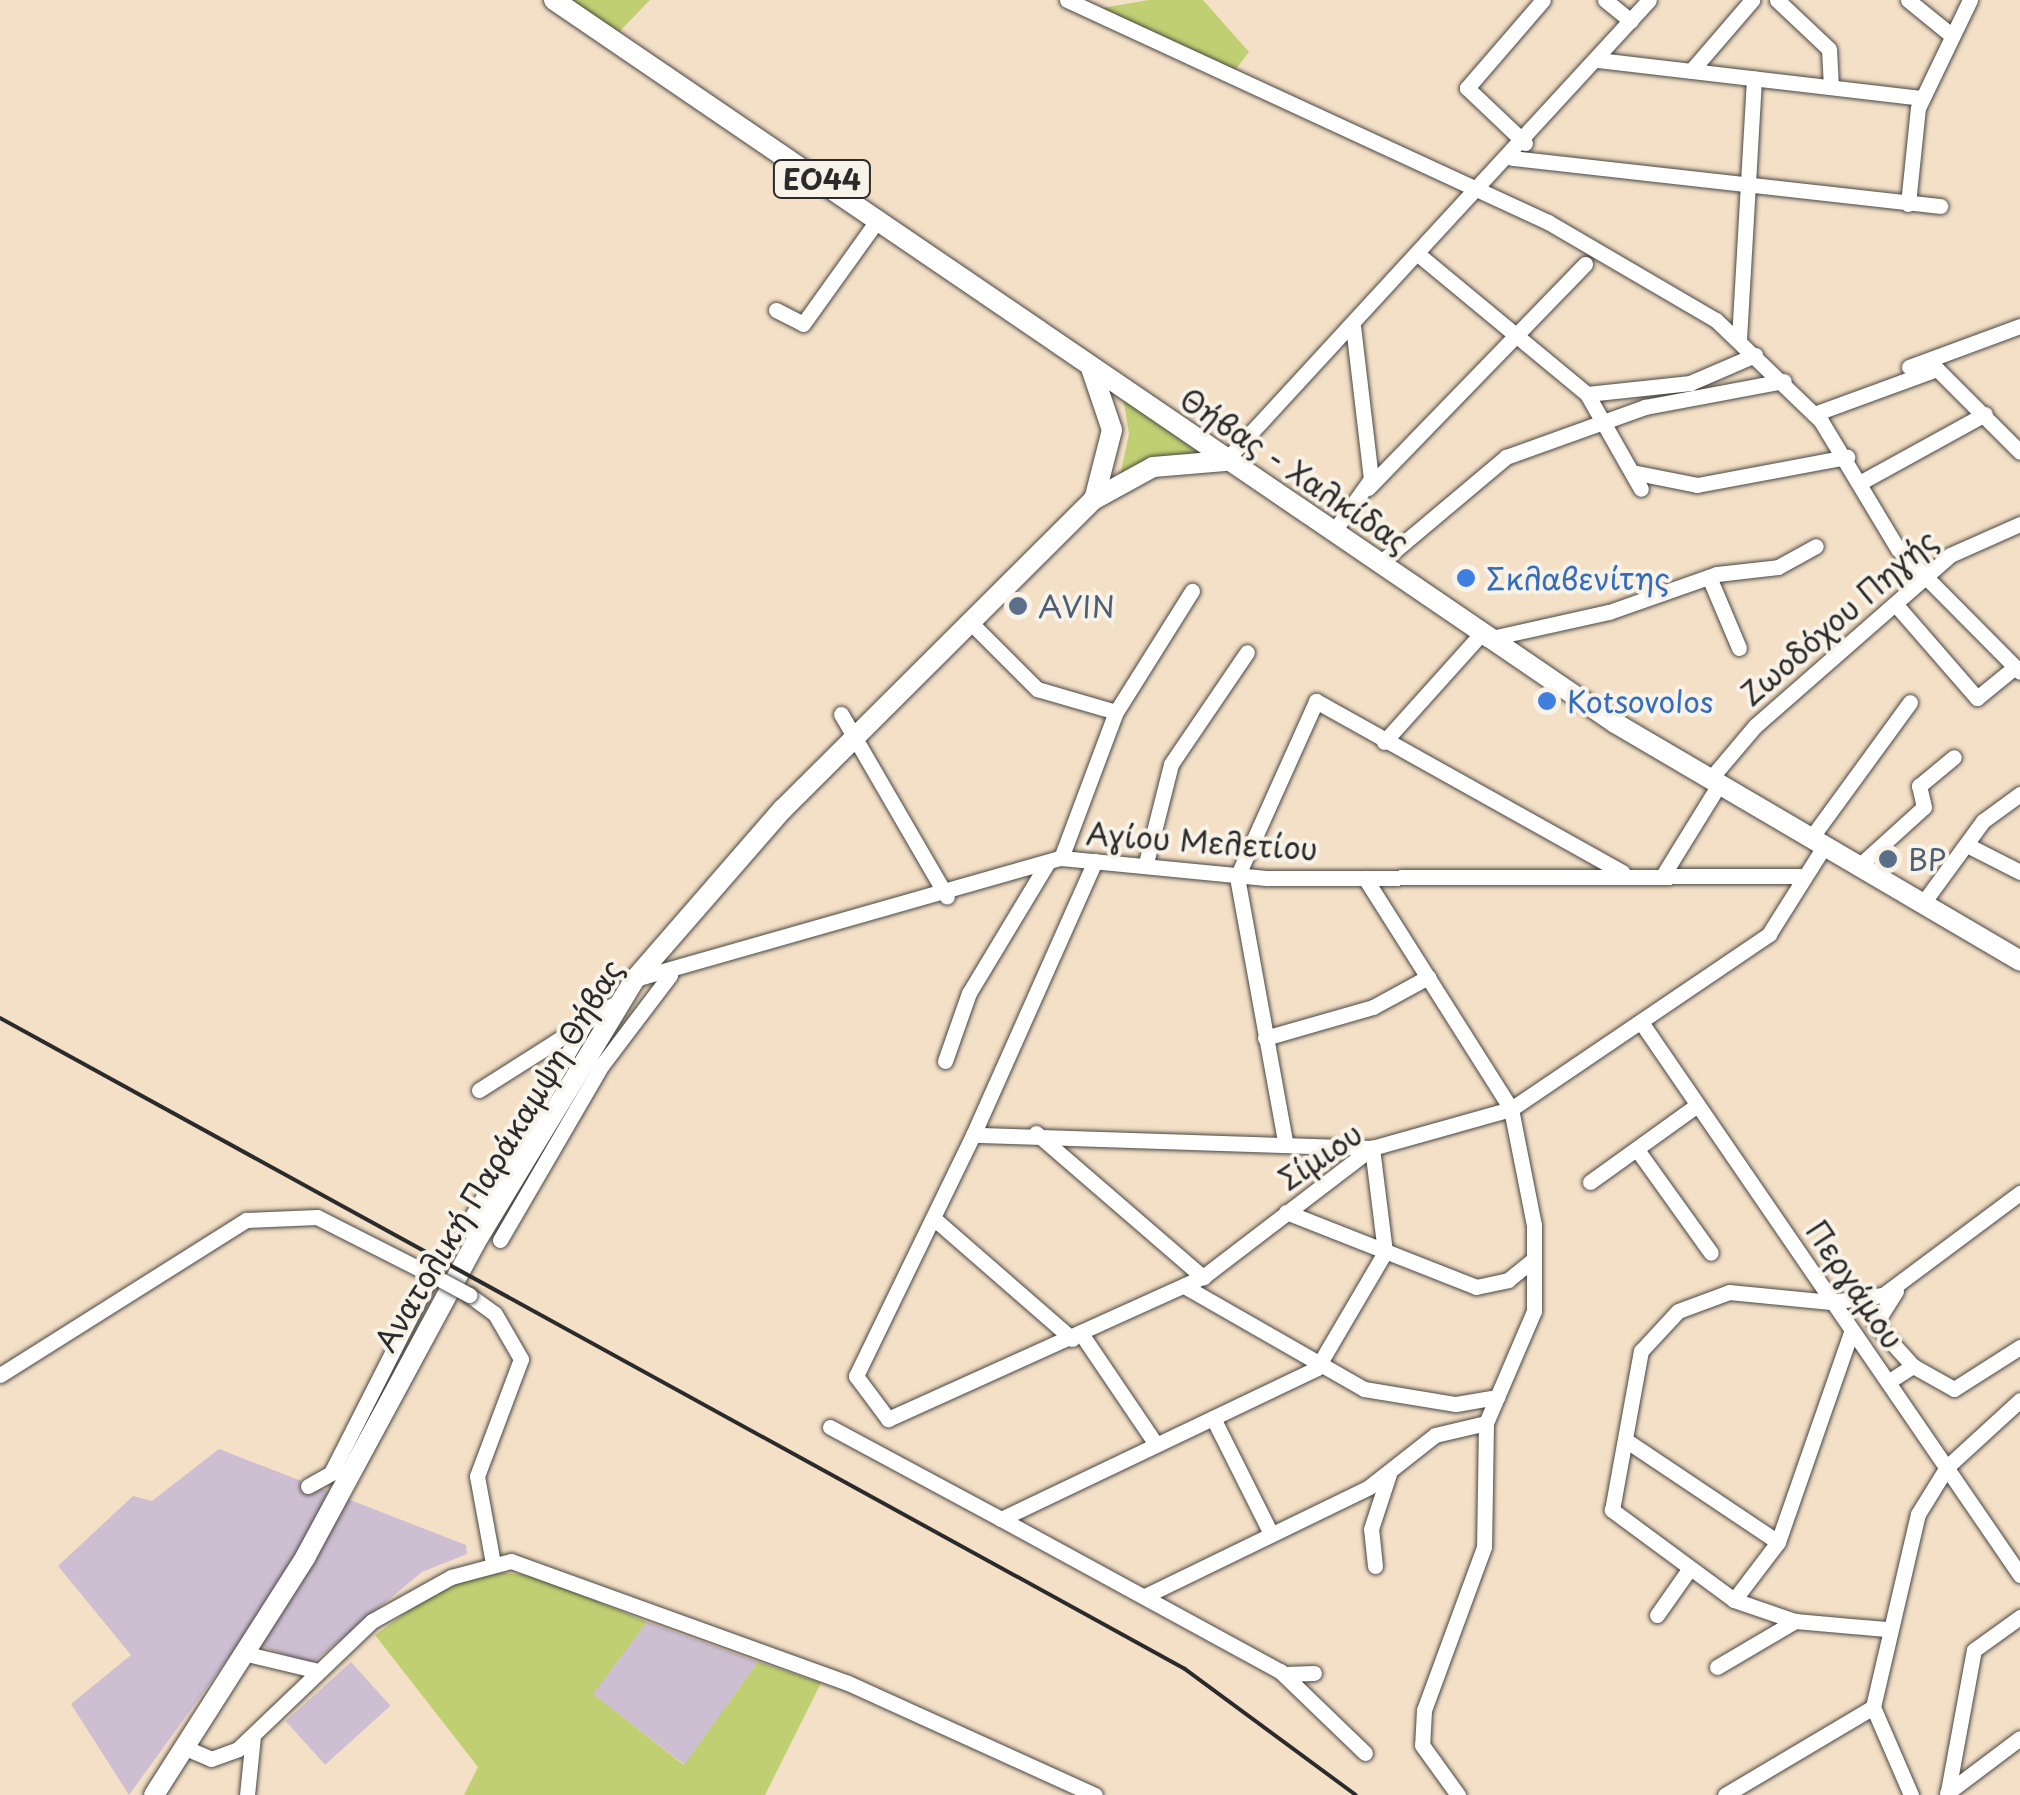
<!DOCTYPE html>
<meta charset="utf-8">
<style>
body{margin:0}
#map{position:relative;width:2020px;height:1795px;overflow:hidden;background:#f4e0c7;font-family:"Playpen Sans",sans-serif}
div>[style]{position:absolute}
.industrial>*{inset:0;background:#cebed2;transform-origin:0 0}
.green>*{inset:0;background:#bfcf71}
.roads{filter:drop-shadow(0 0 2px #494642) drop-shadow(0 0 2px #494642)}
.minor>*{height:15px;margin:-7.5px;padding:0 7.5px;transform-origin:7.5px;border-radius:7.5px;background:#fff}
.major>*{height:20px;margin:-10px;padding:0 10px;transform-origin:10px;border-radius:10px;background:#fff}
.rail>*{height:4px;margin:-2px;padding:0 2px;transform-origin:2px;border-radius:2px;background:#2b2b2b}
.bridges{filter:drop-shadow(0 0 2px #494642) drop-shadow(0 0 2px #494642)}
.minor-bridge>*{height:15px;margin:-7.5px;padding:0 7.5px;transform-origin:7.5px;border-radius:7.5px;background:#fff}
.dots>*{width:28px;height:28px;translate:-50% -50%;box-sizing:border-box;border:5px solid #f7f3e8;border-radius:50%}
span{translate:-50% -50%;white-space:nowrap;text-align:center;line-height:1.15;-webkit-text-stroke:8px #f7f3e8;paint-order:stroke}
.shield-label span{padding:2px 8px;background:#f7f3e8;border:2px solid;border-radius:8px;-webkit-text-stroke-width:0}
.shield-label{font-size:28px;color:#2b2b2b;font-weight:700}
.street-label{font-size:30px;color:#2b2b2b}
.shop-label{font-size:30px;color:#366cbe}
.left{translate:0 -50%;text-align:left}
.service-label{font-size:30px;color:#4e5e75}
</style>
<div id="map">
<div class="industrial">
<div style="clip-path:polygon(219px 1449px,466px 1545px,467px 1554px,422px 1572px,311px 1664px,242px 1639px,129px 1795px,71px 1704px,131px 1655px,58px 1566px,133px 1496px,152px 1501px)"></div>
<div style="clip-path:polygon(647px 1622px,758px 1662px,685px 1765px,592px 1694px)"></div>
<div style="left:351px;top:1662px;width:59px;height:88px;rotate:48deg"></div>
</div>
<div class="green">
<div style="clip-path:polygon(572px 0,650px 0,618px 33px)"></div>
<div style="clip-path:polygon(1149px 0,1203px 0,1249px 52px,1235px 70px,1102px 8px)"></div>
<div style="clip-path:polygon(1123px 397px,1203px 456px,1120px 476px,1129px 434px)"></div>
<div style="clip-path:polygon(494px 1572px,535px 1576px,647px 1622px,593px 1694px,684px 1765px,758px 1662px,821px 1683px,765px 1795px,464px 1795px,478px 1767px,375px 1635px,435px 1592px)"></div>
</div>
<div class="roads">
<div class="minor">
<div style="left:1067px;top:0;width:530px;rotate:24.78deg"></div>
<div style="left:1548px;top:222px;width:194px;rotate:30.3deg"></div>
<div style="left:1716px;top:320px;width:146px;rotate:43.9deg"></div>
<div style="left:1821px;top:421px;width:149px;rotate:59deg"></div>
<div style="left:1898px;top:549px;width:173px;rotate:45.2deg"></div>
<div style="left:1605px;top:0;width:33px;rotate:39deg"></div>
<div style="left:1777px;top:0;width:71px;rotate:43.3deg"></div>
<div style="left:1829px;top:49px;width:38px;rotate:87deg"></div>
<div style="left:1908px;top:0;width:55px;rotate:39.1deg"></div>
<div style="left:1598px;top:60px;width:327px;rotate:6.7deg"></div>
<div style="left:1691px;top:71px;width:94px;rotate:-49.3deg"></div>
<div style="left:1525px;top:143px;width:80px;rotate:-136.5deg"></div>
<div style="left:1467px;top:88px;width:116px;rotate:-49.2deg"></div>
<div style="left:1512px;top:158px;width:431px;rotate:6.4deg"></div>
<div style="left:1908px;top:204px;width:97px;rotate:-84.1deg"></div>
<div style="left:1918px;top:108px;width:120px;rotate:-64.3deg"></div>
<div style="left:1419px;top:255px;width:218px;rotate:39.6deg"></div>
<div style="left:1587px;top:394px;width:109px;rotate:60.4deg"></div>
<div style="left:776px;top:310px;width:30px;rotate:27deg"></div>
<div style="left:803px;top:324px;width:130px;rotate:-54.4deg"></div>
<div style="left:1739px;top:339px;width:261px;rotate:-86.7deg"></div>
<div style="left:1909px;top:367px;width:118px;rotate:-20.3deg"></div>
<div style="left:1587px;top:394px;width:104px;rotate:-6.1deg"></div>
<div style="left:1690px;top:383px;width:71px;rotate:-23.3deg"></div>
<div style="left:1814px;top:414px;width:131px;rotate:-20.1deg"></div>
<div style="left:1937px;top:369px;width:117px;rotate:45deg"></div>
<div style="left:1225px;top:461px;width:626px;rotate:-47.39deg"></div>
<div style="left:1632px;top:472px;width:66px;rotate:11.3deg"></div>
<div style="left:1697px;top:485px;width:153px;rotate:-10.6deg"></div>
<div style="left:1863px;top:481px;width:139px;rotate:-28.8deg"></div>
<div style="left:1368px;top:488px;width:312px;rotate:-45.9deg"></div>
<div style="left:1334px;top:531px;width:64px;rotate:-54.6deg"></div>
<div style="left:1371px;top:479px;width:155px;rotate:-96.7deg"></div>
<div style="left:1380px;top:563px;width:165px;rotate:-40.1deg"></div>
<div style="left:1506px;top:457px;width:148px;rotate:-19.8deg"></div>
<div style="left:1645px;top:407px;width:141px;rotate:-10.6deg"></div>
<div style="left:1709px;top:577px;width:77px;rotate:67.1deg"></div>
<div style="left:1897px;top:606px;width:122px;rotate:49deg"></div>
<div style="left:1977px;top:698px;width:49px;rotate:-39.2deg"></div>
<div style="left:968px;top:620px;width:98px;rotate:45deg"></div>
<div style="left:1037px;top:689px;width:82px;rotate:16.2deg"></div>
<div style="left:1487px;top:639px;width:125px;rotate:-12.5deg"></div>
<div style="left:1609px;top:612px;width:114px;rotate:-19.4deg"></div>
<div style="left:1717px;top:574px;width:61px;rotate:-6.5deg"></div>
<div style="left:1778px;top:567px;width:43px;rotate:-28.9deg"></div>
<div style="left:841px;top:714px;width:211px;rotate:59.9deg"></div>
<div style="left:1384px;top:742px;width:144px;rotate:-48.1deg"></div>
<div style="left:1711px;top:778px;width:68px;rotate:-49.8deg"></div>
<div style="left:1755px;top:726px;width:259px;rotate:-41.2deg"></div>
<div style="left:1950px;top:555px;width:77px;rotate:-23.9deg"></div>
<div style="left:1811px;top:838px;width:168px;rotate:-53.9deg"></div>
<div style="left:1967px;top:845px;width:59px;rotate:27deg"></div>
<div style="left:1061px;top:858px;width:156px;rotate:-69.4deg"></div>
<div style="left:1116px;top:712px;width:143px;rotate:-57.9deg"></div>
<div style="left:1146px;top:863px;width:102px;rotate:-75.8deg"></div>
<div style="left:1171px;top:764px;width:135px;rotate:-55.8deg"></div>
<div style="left:1860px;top:865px;width:86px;rotate:-42.2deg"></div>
<div style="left:1924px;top:807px;width:22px;rotate:-103deg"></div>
<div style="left:1919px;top:786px;width:45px;rotate:-39.6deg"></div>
<div style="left:1665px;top:872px;width:105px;rotate:-58.3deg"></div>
<div style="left:1365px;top:878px;width:273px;rotate:57.7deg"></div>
<div style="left:1511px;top:1109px;width:118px;rotate:78.8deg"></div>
<div style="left:1534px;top:1225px;width:86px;rotate:90deg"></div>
<div style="left:1534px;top:1311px;width:122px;rotate:113.2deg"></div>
<div style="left:1486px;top:1423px;width:124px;rotate:90.9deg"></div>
<div style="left:1484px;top:1547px;width:174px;rotate:110.2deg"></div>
<div style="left:1424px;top:1710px;width:35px;rotate:93deg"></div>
<div style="left:1422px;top:1745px;width:62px;rotate:54.2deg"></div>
<div style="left:1923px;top:903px;width:102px;rotate:-53.8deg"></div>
<div style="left:1983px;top:821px;width:46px;rotate:-36.1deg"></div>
<div style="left:635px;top:979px;width:443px;rotate:-15.9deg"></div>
<div style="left:1061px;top:858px;width:206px;rotate:5.6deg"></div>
<div style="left:1266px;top:878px;width:538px;rotate:-0.21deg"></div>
<div style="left:1643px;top:1025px;width:667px;rotate:55.57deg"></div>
<div style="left:1265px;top:1038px;width:112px;rotate:-16deg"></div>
<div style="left:1373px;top:1007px;width:63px;rotate:-28.6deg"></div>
<div style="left:945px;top:1061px;width:72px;rotate:-70.6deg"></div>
<div style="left:969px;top:993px;width:153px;rotate:-58.9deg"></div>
<div style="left:479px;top:1090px;width:166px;rotate:-32.4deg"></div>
<div style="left:1036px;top:1133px;width:221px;rotate:40.8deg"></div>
<div style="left:973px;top:1135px;width:300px;rotate:-66deg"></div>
<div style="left:1285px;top:1141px;width:268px;rotate:-100.3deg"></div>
<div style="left:1237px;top:877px;width:193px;rotate:-65.8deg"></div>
<div style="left:1316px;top:701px;width:351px;rotate:29.2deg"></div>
<div style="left:1638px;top:1151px;width:125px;rotate:54.4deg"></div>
<div style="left:1590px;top:1182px;width:132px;rotate:-35.7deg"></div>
<div style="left:1286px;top:1212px;width:204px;rotate:21.5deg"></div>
<div style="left:1476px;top:1287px;width:33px;rotate:-12deg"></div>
<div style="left:1508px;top:1280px;width:33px;rotate:-39deg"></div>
<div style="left:938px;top:1222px;width:178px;rotate:41.1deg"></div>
<div style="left:464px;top:1230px;width:253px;rotate:-59.6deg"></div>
<div style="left:500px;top:1240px;width:203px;rotate:-59.8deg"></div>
<div style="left:602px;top:1065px;width:113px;rotate:-52.9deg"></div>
<div style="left:1184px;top:1286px;width:207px;rotate:29.8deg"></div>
<div style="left:1364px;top:1389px;width:93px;rotate:9.3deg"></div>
<div style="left:1456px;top:1404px;width:42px;rotate:-9.7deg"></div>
<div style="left:1896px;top:1291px;width:39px;rotate:122deg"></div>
<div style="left:1875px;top:1324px;width:57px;rotate:47.9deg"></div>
<div style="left:469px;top:1295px;width:32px;rotate:36deg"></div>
<div style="left:495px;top:1314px;width:52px;rotate:60deg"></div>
<div style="left:521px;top:1359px;width:125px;rotate:110.6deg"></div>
<div style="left:477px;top:1476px;width:88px;rotate:79.6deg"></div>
<div style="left:1082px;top:1335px;width:130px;rotate:55.9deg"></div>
<div style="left:0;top:1375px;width:291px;rotate:-32.2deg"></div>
<div style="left:246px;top:1220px;width:71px;rotate:-2.4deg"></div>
<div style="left:317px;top:1217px;width:141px;rotate:26.9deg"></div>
<div style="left:1888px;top:1382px;width:30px;rotate:-33deg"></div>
<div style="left:1913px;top:1366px;width:47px;rotate:29.3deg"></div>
<div style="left:1954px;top:1389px;width:78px;rotate:-32.5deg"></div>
<div style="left:1213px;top:1418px;width:130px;rotate:63.4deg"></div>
<div style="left:888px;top:1419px;width:346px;rotate:-24.3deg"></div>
<div style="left:1203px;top:1277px;width:213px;rotate:-37.4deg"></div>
<div style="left:1372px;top:1148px;width:144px;rotate:-15.7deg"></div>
<div style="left:1511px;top:1109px;width:312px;rotate:-34.1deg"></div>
<div style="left:1769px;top:934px;width:105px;rotate:-57.8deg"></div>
<div style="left:830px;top:1427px;width:194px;rotate:28.3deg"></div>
<div style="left:1001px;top:1519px;width:350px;rotate:-25.5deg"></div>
<div style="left:1317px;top:1368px;width:134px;rotate:-59.6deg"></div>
<div style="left:1385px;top:1252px;width:105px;rotate:-97.1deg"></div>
<div style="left:1372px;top:1148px;width:399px;rotate:-178.1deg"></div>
<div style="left:973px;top:1135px;width:268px;rotate:115.9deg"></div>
<div style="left:856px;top:1376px;width:54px;rotate:53.3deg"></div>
<div style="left:1630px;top:1443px;width:178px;rotate:33.8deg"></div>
<div style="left:308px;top:1486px;width:26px;rotate:-29deg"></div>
<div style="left:331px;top:1473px;width:223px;rotate:-63.1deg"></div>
<div style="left:1001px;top:1519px;width:318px;rotate:28.6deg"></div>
<div style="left:1280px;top:1671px;width:118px;rotate:44deg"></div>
<div style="left:1375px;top:1566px;width:37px;rotate:-96deg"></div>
<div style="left:1371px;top:1529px;width:58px;rotate:-71.9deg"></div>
<div style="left:1145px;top:1596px;width:249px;rotate:-25.9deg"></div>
<div style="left:1369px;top:1487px;width:84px;rotate:-38.2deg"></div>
<div style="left:1435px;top:1435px;width:52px;rotate:-13.2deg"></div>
<div style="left:1734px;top:1600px;width:73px;rotate:-52.8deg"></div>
<div style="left:1778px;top:1542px;width:222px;rotate:-70.8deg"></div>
<div style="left:1657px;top:1615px;width:57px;rotate:-54.9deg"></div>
<div style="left:1886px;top:1629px;width:91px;rotate:-175deg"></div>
<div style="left:1795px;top:1621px;width:65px;rotate:-161deg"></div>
<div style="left:1734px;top:1600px;width:152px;rotate:-143.6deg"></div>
<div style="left:1612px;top:1510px;width:162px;rotate:-79.7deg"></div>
<div style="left:1641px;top:1351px;width:54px;rotate:-47.2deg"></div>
<div style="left:1678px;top:1311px;width:54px;rotate:-20.4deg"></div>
<div style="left:1729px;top:1292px;width:102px;rotate:5.6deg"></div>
<div style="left:1831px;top:1302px;width:52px;rotate:-7.7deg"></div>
<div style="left:1883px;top:1295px;width:171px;rotate:-36.7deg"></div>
<div style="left:247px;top:1654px;width:69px;rotate:13.4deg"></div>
<div style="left:1717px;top:1667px;width:91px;rotate:-30.5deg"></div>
<div style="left:1284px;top:1674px;width:30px;rotate:-2deg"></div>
<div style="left:1873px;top:1707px;width:96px;rotate:66.6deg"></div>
<div style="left:188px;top:1749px;width:25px;rotate:23deg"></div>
<div style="left:211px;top:1759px;width:29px;rotate:-20deg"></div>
<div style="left:238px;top:1749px;width:185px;rotate:-43.7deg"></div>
<div style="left:372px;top:1621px;width:90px;rotate:-29.1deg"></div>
<div style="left:451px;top:1577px;width:62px;rotate:-14.9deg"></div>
<div style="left:511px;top:1561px;width:358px;rotate:19.9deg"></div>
<div style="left:848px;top:1683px;width:271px;rotate:24.4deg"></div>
<div style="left:1948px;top:1791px;width:143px;rotate:-79.6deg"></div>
<div style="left:1974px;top:1650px;width:57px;rotate:-35.7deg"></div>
<div style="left:1947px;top:1793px;width:91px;rotate:-37deg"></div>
<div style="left:247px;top:1795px;width:59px;rotate:-84.2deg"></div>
<div style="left:1725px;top:1795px;width:172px;rotate:-30.7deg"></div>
<div style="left:1873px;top:1707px;width:198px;rotate:-76.9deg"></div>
<div style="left:1918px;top:1514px;width:55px;rotate:-58.3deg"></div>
<div style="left:1947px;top:1467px;width:99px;rotate:-42.5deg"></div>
</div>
<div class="major">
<div style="left:554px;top:0;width:1284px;rotate:34.27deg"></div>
<div style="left:1615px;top:723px;width:470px;rotate:30.4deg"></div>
<div style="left:1091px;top:368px;width:65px;rotate:71.3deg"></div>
<div style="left:1112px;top:430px;width:68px;rotate:104.4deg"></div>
<div style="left:154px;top:1795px;width:283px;rotate:-57.5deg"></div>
<div style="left:306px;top:1556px;width:356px;rotate:-61.6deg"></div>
<div style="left:475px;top:1243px;width:309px;rotate:-58.8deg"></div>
<div style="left:635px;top:979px;width:225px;rotate:-49deg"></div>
<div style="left:783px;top:809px;width:438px;rotate:-44.9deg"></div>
<div style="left:1093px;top:500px;width:68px;rotate:-28.8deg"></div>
<div style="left:1153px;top:467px;width:72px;rotate:-4.8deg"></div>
</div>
</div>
<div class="rail">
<div style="left:0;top:1018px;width:1352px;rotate:28.78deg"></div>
<div style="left:1185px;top:1669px;width:212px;rotate:36.4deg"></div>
</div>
<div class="bridges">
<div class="minor-bridge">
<div style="left:443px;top:1281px;width:30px;rotate:28deg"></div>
</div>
</div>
<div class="dots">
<div style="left:1466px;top:578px;background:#3f7fe0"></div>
<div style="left:1018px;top:606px;background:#5c6f8a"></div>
<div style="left:1547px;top:701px;background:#3f7fe0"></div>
<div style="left:1888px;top:859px;background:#5c6f8a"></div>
</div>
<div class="shield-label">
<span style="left:822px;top:179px">ΕΟ44</span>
</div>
<div class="street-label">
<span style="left:1295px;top:470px;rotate:34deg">Θήβας - Χαλκίδας</span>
<span style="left:1838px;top:617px;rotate:-41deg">Ζωοδόχου Πηγής</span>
<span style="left:1202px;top:841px;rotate:4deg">Αγίου Μελετίου</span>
<span style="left:498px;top:1155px;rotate:-59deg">Ανατολική Παράκαμψη Θήβας</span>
<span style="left:1320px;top:1156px;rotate:-34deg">Σίμιου</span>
<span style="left:1855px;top:1284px;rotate:56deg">Περγάμου</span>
</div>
<div class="shop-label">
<span class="left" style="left:1486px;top:578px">Σκλαβενίτης</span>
<span class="left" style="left:1567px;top:701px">Kotsovolos</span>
</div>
<div class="service-label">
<span class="left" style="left:1038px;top:606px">AVIN</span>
<span class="left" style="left:1908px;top:859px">BP</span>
</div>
</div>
